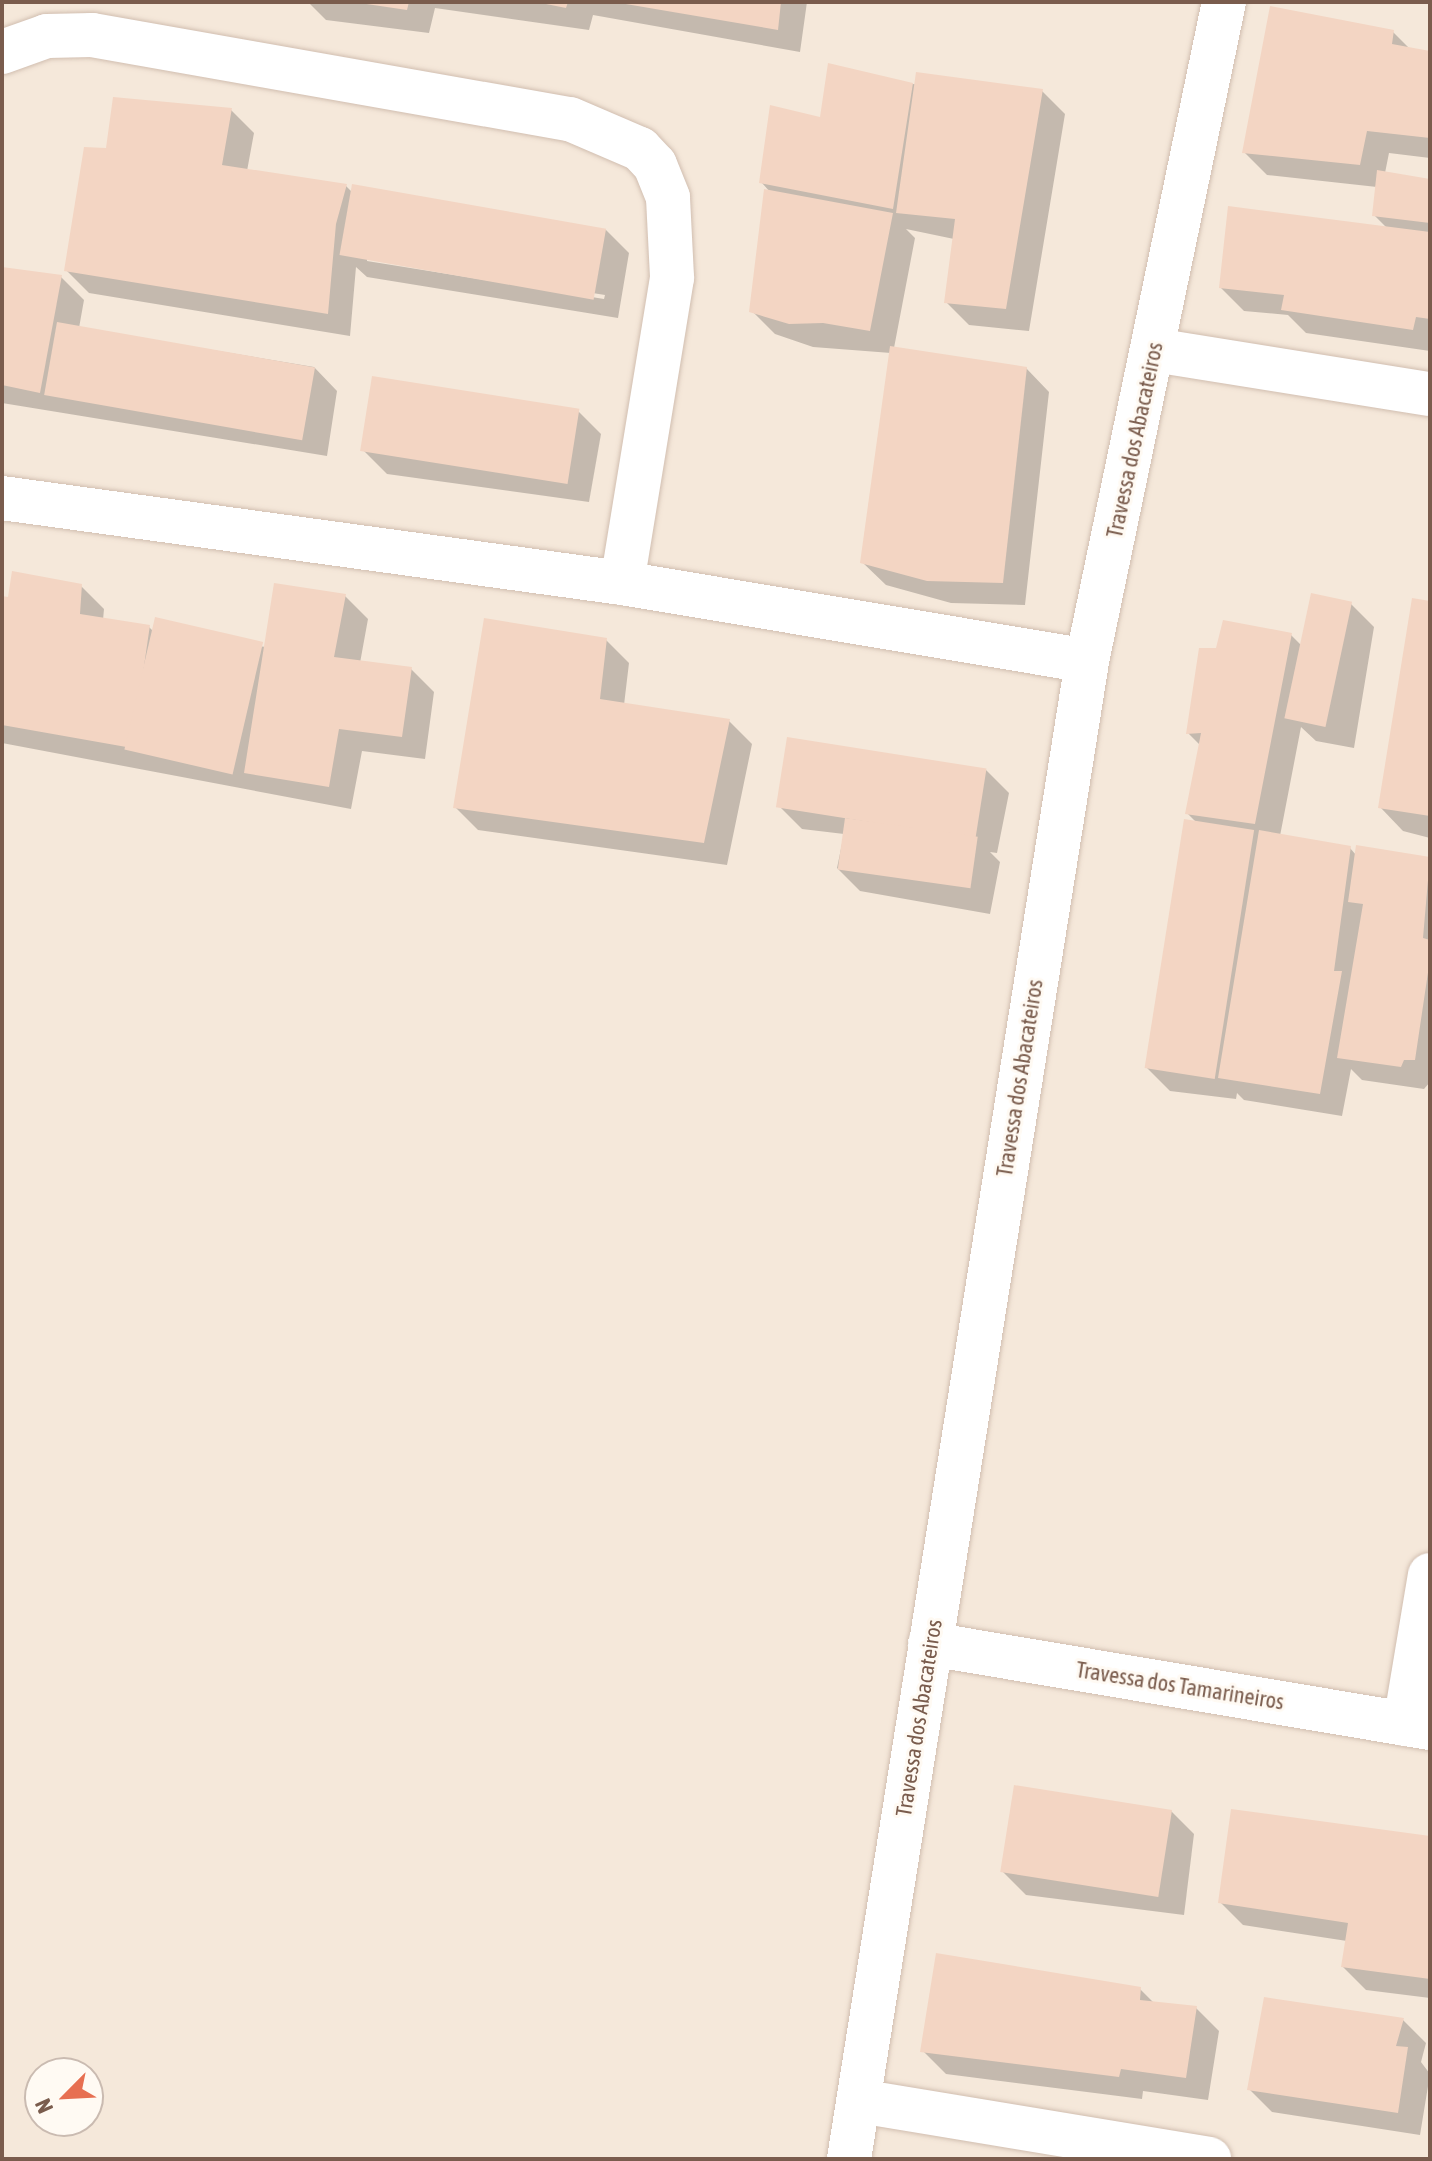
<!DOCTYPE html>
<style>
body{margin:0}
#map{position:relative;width:1432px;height:2161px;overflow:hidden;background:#fdf6ec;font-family:"Asap Condensed",sans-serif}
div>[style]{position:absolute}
.residential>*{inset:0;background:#f5e8da}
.shadow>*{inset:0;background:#0003}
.building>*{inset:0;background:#f3d5c3;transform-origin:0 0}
.roads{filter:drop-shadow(0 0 2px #d1beb0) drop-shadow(0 0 2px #d1beb0)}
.minor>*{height:44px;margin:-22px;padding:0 22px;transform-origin:22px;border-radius:22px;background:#fff}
span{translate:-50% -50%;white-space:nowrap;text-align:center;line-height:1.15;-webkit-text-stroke:6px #fffaf3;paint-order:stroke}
.street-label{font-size:22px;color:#7a5c4d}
.frame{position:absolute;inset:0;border:4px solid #7a5c4d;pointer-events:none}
.north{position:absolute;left:24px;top:2057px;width:80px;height:80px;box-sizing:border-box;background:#fffaf3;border:2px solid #cabbb1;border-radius:50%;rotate:246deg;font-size:22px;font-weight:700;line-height:32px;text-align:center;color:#7a5c4d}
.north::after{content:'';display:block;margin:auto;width:28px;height:36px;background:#e76f51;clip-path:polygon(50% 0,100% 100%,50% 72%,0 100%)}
</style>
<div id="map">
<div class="residential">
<div style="clip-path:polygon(evenodd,2px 2px,1430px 2px,1430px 2159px,2px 2159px,2px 2px,40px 2073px,88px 2073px,88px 2121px,40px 2121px,40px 2073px)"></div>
</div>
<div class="shadow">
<div style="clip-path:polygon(308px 2px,807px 2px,800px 52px,593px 15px,589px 30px,435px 8px,429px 33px,326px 20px)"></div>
<div style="clip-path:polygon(1393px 32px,1411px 50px,1430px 53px,1430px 158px,1389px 153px,1385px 173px,1430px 181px,1430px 351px,1306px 333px,1288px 315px,1244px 311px,1221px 288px,1387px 228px,1374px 215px,1377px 187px,1267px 175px,1244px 152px)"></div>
<div style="clip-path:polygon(912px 84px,1042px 91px,1065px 114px,1029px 331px,969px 325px,946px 302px,954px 239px,906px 229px,915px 238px,894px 348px,1026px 368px,1049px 392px,1025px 605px,951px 603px,886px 585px,862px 562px,891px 353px,813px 347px,775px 334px,752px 311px,771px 193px,761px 182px,822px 119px)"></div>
<div style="clip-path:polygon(evenodd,231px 110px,254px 133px,247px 171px,346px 186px,353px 193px,606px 230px,629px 253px,618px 318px,367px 277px,356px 267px,350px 336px,89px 293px,66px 270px,107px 150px,231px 110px,367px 257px,605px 295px,604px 299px,367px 261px,367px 257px)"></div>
<div style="clip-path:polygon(2px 269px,61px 277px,84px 300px,79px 328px,314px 367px,337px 391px,327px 456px,2px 403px)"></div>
<div style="clip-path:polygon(578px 411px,601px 434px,589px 502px,387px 474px,364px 451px)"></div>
<div style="clip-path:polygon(81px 586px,104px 609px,103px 620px,149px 627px,155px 633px,266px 647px,345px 596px,368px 619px,360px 663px,411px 669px,434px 692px,425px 759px,362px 751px,351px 809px,2px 743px,2px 598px)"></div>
<div style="clip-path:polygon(1430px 603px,1430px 838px,1403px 831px,1380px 807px)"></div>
<div style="clip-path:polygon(1351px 604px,1374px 627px,1354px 748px,1316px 741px,1301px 727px,1280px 836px,1350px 848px,1356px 855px,1357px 848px,1430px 859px,1430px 1082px,1424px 1089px,1362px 1080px,1351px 1069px,1342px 1116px,1244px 1100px,1237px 1093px,1236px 1099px,1170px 1091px,1147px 1068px,1197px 823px,1187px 813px,1201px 746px,1188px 733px,1218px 650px,1291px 635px,1304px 648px)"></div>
<div style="clip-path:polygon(606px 640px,629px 663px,624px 705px,729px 721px,752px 744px,727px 865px,478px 830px,455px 807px)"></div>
<div style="clip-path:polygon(986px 770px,1009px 793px,997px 853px,990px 852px,1000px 862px,990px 914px,860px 891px,837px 868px,844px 834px,802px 829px,779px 806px)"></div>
<div style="clip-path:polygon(1171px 1811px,1194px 1834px,1184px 1915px,1026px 1895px,1003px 1872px)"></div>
<div style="clip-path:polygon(1430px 1838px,1430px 1998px,1366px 1990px,1343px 1967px,1347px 1941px,1243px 1925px,1220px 1902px)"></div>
<div style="clip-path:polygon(1140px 1989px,1155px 2004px,1196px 2008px,1219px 2031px,1208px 2100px,1143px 2091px,1142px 2099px,946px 2074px,923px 2051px)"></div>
<div style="clip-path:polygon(1403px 2020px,1426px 2043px,1421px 2062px,1430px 2074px,1420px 2135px,1272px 2112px,1249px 2089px)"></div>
</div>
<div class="building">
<div style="clip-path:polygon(353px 2px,409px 2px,407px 10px)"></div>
<div style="clip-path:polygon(536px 2px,568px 2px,566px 8px)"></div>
<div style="clip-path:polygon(614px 2px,781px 2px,778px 30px)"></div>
<div style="clip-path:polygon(1270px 6px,1394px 30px,1392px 44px,1430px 51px,1430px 138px,1367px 131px,1360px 165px,1242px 153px)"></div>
<div style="clip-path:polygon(828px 63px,913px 83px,893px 209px,759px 183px,770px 105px,820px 117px)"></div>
<div style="clip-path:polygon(916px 72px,1043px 89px,1006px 309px,944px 303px,955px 219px,896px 213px)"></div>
<div style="clip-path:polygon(113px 97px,232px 108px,222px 165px,347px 184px,336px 224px,328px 314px,64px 271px,84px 147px,106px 148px)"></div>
<div style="clip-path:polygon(1377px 170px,1430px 179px,1430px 223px,1372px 216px)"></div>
<div style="left:352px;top:184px;width:258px;height:72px;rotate:10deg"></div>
<div style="clip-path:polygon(764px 189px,893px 213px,870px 331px,823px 323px,789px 324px,749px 312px)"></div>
<div style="clip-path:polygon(1228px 206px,1430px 232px,1430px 319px,1416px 317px,1413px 330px,1281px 310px,1284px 295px,1219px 288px)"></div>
<div style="clip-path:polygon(2px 267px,62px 275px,40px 393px,2px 385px)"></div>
<div style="left:57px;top:322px;width:262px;height:74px;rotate:10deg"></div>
<div style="clip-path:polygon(890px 346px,1027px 367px,1003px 583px,927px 581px,860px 563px)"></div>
<div style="left:372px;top:376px;width:210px;height:76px;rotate:9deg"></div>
<div style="clip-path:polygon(12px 571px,82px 584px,80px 614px,150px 625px,132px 748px,2px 725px,2px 596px,8px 597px)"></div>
<div style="clip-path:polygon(274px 583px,346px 594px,334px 657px,412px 667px,402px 737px,339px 729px,329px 787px,244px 773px)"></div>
<div style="left:1311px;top:593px;width:42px;height:128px;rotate:12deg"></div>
<div style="clip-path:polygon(1412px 598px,1430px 601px,1430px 816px,1378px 808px)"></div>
<div style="left:155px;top:617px;width:111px;height:136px;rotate:13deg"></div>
<div style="clip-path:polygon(484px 618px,607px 638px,600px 699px,730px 719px,704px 843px,453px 808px)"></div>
<div style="clip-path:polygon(1223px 620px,1292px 633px,1255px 824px,1185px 814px,1201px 733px,1186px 734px,1199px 648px,1216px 648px)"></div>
<div style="left:787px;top:737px;width:202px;height:71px;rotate:9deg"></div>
<div style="left:845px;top:818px;width:134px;height:52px;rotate:8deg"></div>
<div style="left:1184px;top:819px;width:71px;height:252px;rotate:9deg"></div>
<div style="clip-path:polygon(1259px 830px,1351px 846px,1334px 971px,1342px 971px,1320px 1094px,1218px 1078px)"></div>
<div style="clip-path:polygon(1356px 845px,1430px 857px,1423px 938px,1430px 940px,1430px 959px,1415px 1060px,1404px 1060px,1401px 1067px,1337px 1058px,1363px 904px,1348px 902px)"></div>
<div style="left:1014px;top:1785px;width:160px;height:88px;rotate:9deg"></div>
<div style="clip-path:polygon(1231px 1809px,1430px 1836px,1430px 1979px,1341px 1967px,1348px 1923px,1218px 1903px)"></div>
<div style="clip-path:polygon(936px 1953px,1141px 1987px,1140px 2000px,1197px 2006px,1186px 2078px,1121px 2069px,1119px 2077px,920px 2052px)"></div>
<div style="clip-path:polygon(1264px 1997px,1404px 2018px,1396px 2046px,1408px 2047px,1398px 2113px,1247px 2090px)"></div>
</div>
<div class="roads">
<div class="minor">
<div style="left:2px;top:52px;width:48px;rotate:-19.6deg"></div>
<div style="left:47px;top:36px;width:45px;rotate:-1.3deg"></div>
<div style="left:92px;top:35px;width:485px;rotate:10deg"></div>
<div style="left:570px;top:119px;width:76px;rotate:23.2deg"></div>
<div style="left:640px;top:149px;width:22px;rotate:47deg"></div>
<div style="left:655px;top:165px;width:35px;rotate:68deg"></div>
<div style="left:668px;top:198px;width:80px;rotate:87.1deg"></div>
<div style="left:672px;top:278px;width:309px;rotate:99.3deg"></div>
<div style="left:1154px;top:350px;width:279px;rotate:9.1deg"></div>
<div style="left:2px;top:498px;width:626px;rotate:7.81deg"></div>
<div style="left:622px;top:583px;width:471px;rotate:9.5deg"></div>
<div style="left:930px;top:1644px;width:507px;rotate:9.54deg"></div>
<div style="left:1405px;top:1724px;width:151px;rotate:-80.5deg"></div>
<div style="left:859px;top:2101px;width:355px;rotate:9.4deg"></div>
<div style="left:849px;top:2159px;width:1517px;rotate:-80.97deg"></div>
<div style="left:1087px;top:661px;width:673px;rotate:-78.26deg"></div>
</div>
</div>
<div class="street-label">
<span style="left:1135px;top:440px;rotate:-78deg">Travessa dos Abacateiros</span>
<span style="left:1020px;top:1078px;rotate:-81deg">Travessa dos Abacateiros</span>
<span style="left:1180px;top:1686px;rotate:9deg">Travessa dos Tamarineiros</span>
<span style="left:919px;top:1718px;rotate:-81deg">Travessa dos Abacateiros</span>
</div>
<div class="frame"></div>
<div class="north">N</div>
</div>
